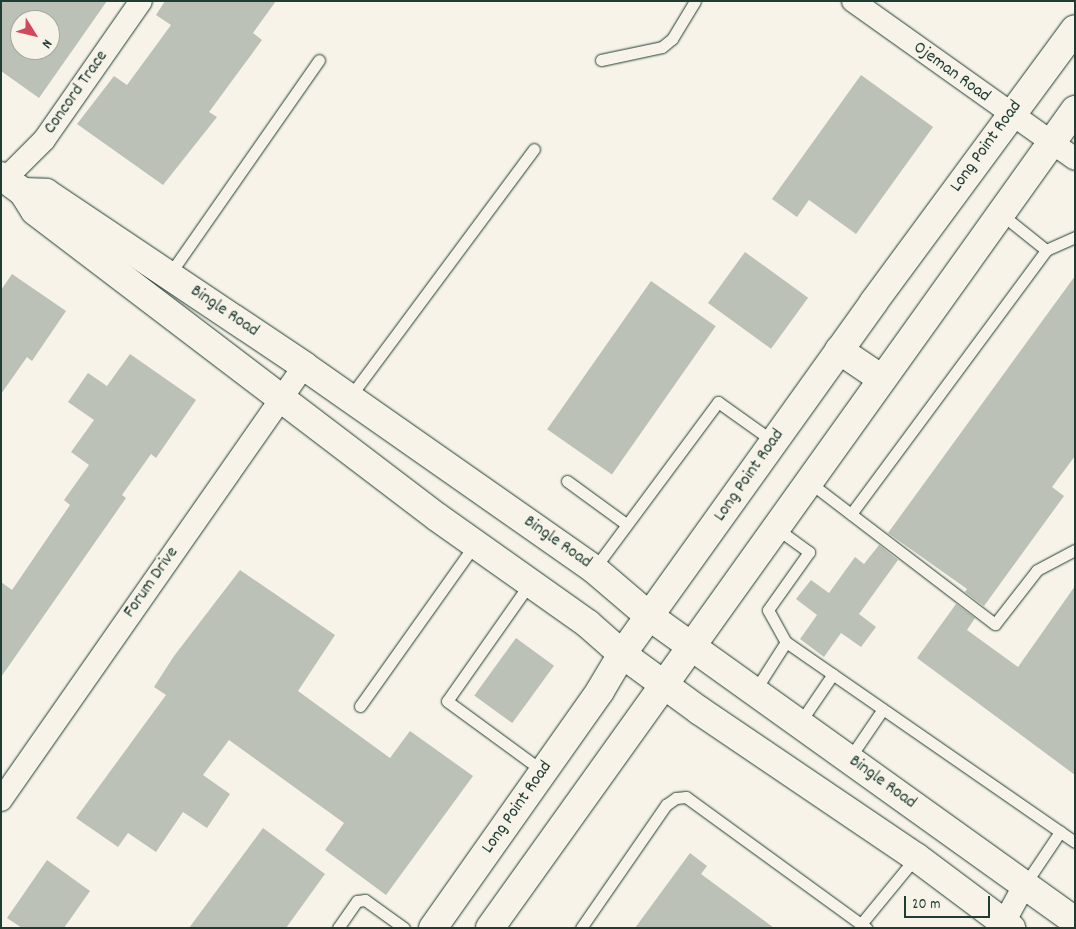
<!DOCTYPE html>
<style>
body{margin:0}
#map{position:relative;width:1076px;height:929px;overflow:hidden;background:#f7f3e8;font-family:Dekko,sans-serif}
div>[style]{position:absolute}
.building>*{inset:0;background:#bbc1b6;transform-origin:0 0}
.roads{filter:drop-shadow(0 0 1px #1f3d34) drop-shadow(0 0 1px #1f3d34)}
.service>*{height:11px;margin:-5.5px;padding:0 5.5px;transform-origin:5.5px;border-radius:5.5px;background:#f7f3e8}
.minor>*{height:22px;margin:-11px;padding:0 11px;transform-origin:11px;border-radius:11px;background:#f7f3e8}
.secondary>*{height:28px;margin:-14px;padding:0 14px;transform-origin:14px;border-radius:14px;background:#f7f3e8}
.primary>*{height:28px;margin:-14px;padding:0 14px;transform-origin:14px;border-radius:14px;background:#f7f3e8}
span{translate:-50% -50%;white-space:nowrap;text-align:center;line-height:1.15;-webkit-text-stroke:4px #f7f3e8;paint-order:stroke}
.street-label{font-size:18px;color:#1f3d34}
.frame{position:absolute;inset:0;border:2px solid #1f3d34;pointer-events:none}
.north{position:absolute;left:10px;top:10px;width:50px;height:50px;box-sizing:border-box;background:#f7f3e8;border:1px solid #a1aaa0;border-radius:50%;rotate:126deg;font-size:14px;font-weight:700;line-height:20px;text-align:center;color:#1f3d34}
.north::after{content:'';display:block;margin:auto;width:18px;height:22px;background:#d1495b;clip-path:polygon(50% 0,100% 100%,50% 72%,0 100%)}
.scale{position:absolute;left:904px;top:896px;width:86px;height:22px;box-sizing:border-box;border:2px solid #1f3d34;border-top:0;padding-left:6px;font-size:15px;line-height:18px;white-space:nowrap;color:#1f3d34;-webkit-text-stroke:4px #f7f3e8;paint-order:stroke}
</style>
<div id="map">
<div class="building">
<div style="clip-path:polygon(evenodd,1px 1px,107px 1px,39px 98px,1px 71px,1px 1px,20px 20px,50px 20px,50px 50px,20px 50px,20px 20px)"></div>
<div style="clip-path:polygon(165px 1px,276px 1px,253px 33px,262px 40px,209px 112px,217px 117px,163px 185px,77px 124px,114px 76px,127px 85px,171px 25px,156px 15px)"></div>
<div style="clip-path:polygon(861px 75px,933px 127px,856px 234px,809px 200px,797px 217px,772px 199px)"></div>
<div style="left:745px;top:252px;width:78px;height:63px;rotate:36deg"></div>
<div style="clip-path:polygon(12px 274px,66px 311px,32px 361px,27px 357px,1px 394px,1px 290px)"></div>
<div style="clip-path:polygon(1075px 276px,1075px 456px,1052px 487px,1064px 496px,984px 606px,965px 592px,967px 589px,888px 533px)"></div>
<div style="left:651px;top:281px;width:79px;height:181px;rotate:35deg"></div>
<div style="clip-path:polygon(130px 354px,196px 400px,156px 458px,151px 454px,122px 495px,126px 498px,1px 677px,1px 582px,12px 590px,70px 505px,64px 500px,89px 465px,71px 452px,94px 420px,68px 402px,88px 373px,107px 386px)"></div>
<div style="clip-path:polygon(879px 545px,898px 560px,859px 614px,876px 627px,861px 647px,841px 633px,824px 657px,800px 639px,817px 615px,796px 599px,811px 580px,829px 593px,855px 557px,864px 564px)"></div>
<div style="clip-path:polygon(240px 570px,335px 635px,298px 691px,390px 758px,410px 731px,473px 776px,386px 895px,325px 850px,344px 823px,229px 740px,203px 775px,230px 794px,207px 828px,183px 812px,156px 852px,128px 833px,118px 847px,76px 818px,166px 695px,154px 687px,174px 656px)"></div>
<div style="clip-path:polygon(1075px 586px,1075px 775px,917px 658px,956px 604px,975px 618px,967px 630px,1018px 667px)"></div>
<div style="left:516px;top:638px;width:47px;height:71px;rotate:36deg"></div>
<div style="clip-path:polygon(263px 828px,325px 874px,286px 928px,189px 928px)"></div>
<div style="clip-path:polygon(690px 853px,707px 866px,701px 874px,774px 928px,635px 928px)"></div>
<div style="clip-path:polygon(47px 860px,90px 891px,64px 928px,22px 928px,7px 918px)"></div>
</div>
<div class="roads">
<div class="service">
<div style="left:601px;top:60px;width:62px;rotate:-12deg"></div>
<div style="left:662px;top:47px;width:13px;rotate:-39deg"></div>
<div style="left:672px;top:39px;width:44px;rotate:-58.8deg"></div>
<div style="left:1046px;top:250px;width:32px;rotate:-24deg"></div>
<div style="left:169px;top:275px;width:262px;rotate:-55.1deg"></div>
<div style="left:349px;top:398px;width:310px;rotate:-53.4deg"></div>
<div style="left:567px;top:481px;width:73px;rotate:36.1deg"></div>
<div style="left:809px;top:482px;width:234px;rotate:37.4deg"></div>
<div style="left:995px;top:624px;width:68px;rotate:-52.1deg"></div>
<div style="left:1037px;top:570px;width:43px;rotate:-27.8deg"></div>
<div style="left:851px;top:514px;width:328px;rotate:-53.5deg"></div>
<div style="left:1046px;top:250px;width:58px;rotate:-141.3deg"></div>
<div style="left:776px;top:528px;width:41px;rotate:36deg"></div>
<div style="left:809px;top:552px;width:71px;rotate:125.3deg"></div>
<div style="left:768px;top:610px;width:37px;rotate:61deg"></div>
<div style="left:786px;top:642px;width:351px;rotate:34.7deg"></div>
<div style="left:594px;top:569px;width:208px;rotate:-53.4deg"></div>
<div style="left:718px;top:402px;width:69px;rotate:35.5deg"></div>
<div style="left:530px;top:583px;width:144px;rotate:125.1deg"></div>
<div style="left:447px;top:701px;width:120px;rotate:36.2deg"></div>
<div style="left:754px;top:692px;width:59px;rotate:-57.4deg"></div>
<div style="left:360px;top:706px;width:199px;rotate:-54.6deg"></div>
<div style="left:799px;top:724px;width:60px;rotate:-55.8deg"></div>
<div style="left:849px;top:759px;width:60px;rotate:-55.8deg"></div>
<div style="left:1025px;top:884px;width:63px;rotate:-56.1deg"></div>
<div style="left:861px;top:924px;width:87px;rotate:-50.6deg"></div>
<div style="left:338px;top:928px;width:33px;rotate:-55deg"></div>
<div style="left:357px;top:901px;width:8px;rotate:-7deg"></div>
<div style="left:365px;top:900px;width:48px;rotate:35.7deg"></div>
<div style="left:581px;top:928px;width:150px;rotate:-55.4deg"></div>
<div style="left:666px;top:805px;width:12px;rotate:-35deg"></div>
<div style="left:676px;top:798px;width:10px;rotate:-6deg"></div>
<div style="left:686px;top:797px;width:223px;rotate:36deg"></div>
</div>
<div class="minor">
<div style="left:853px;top:1px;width:272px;rotate:35.4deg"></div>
<div style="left:1px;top:183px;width:61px;rotate:-45deg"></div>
<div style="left:44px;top:140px;width:169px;rotate:-55.1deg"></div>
<div style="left:1px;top:800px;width:529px;rotate:-55.08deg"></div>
<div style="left:1001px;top:928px;width:50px;rotate:-61.4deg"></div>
</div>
<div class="secondary">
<div style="left:839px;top:350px;width:52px;rotate:34deg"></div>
<div style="left:433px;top:928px;width:290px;rotate:-54.8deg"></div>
<div style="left:600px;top:691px;width:43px;rotate:-59.3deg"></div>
<div style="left:622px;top:654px;width:432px;rotate:-54.4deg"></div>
<div style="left:873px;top:303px;width:340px;rotate:-53.6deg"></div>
<div style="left:490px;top:928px;width:1006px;rotate:-54.43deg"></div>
</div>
<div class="primary">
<div style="left:1px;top:176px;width:27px;rotate:36deg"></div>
<div style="left:23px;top:192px;width:22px;rotate:58deg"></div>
<div style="left:35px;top:211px;width:505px;rotate:37.28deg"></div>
<div style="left:437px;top:517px;width:185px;rotate:35.3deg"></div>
<div style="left:588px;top:624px;width:45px;rotate:41.4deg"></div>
<div style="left:622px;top:654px;width:97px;rotate:36.2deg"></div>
<div style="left:700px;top:711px;width:261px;rotate:34.1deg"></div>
<div style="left:916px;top:857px;width:119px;rotate:36.8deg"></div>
<div style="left:23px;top:192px;width:23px;rotate:2deg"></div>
<div style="left:46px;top:193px;width:311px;rotate:33.8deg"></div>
<div style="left:304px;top:366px;width:354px;rotate:35deg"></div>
<div style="left:594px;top:569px;width:72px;rotate:40.5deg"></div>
<div style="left:649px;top:616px;width:524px;rotate:35.6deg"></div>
</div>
</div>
<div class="street-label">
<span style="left:951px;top:73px;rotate:36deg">Ojeman Road</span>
<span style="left:77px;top:93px;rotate:-55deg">Concord Trace</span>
<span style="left:987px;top:147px;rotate:-54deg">Long Point Road</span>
<span style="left:224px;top:312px;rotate:34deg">Bingle Road</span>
<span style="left:750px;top:476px;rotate:-55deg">Long Point Road</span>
<span style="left:557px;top:543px;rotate:35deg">Bingle Road</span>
<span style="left:152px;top:583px;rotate:-55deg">Forum Drive</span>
<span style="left:882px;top:783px;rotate:36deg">Bingle Road</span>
<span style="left:518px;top:808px;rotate:-55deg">Long Point Road</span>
</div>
<div class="frame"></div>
<div class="north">N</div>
<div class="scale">20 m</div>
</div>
